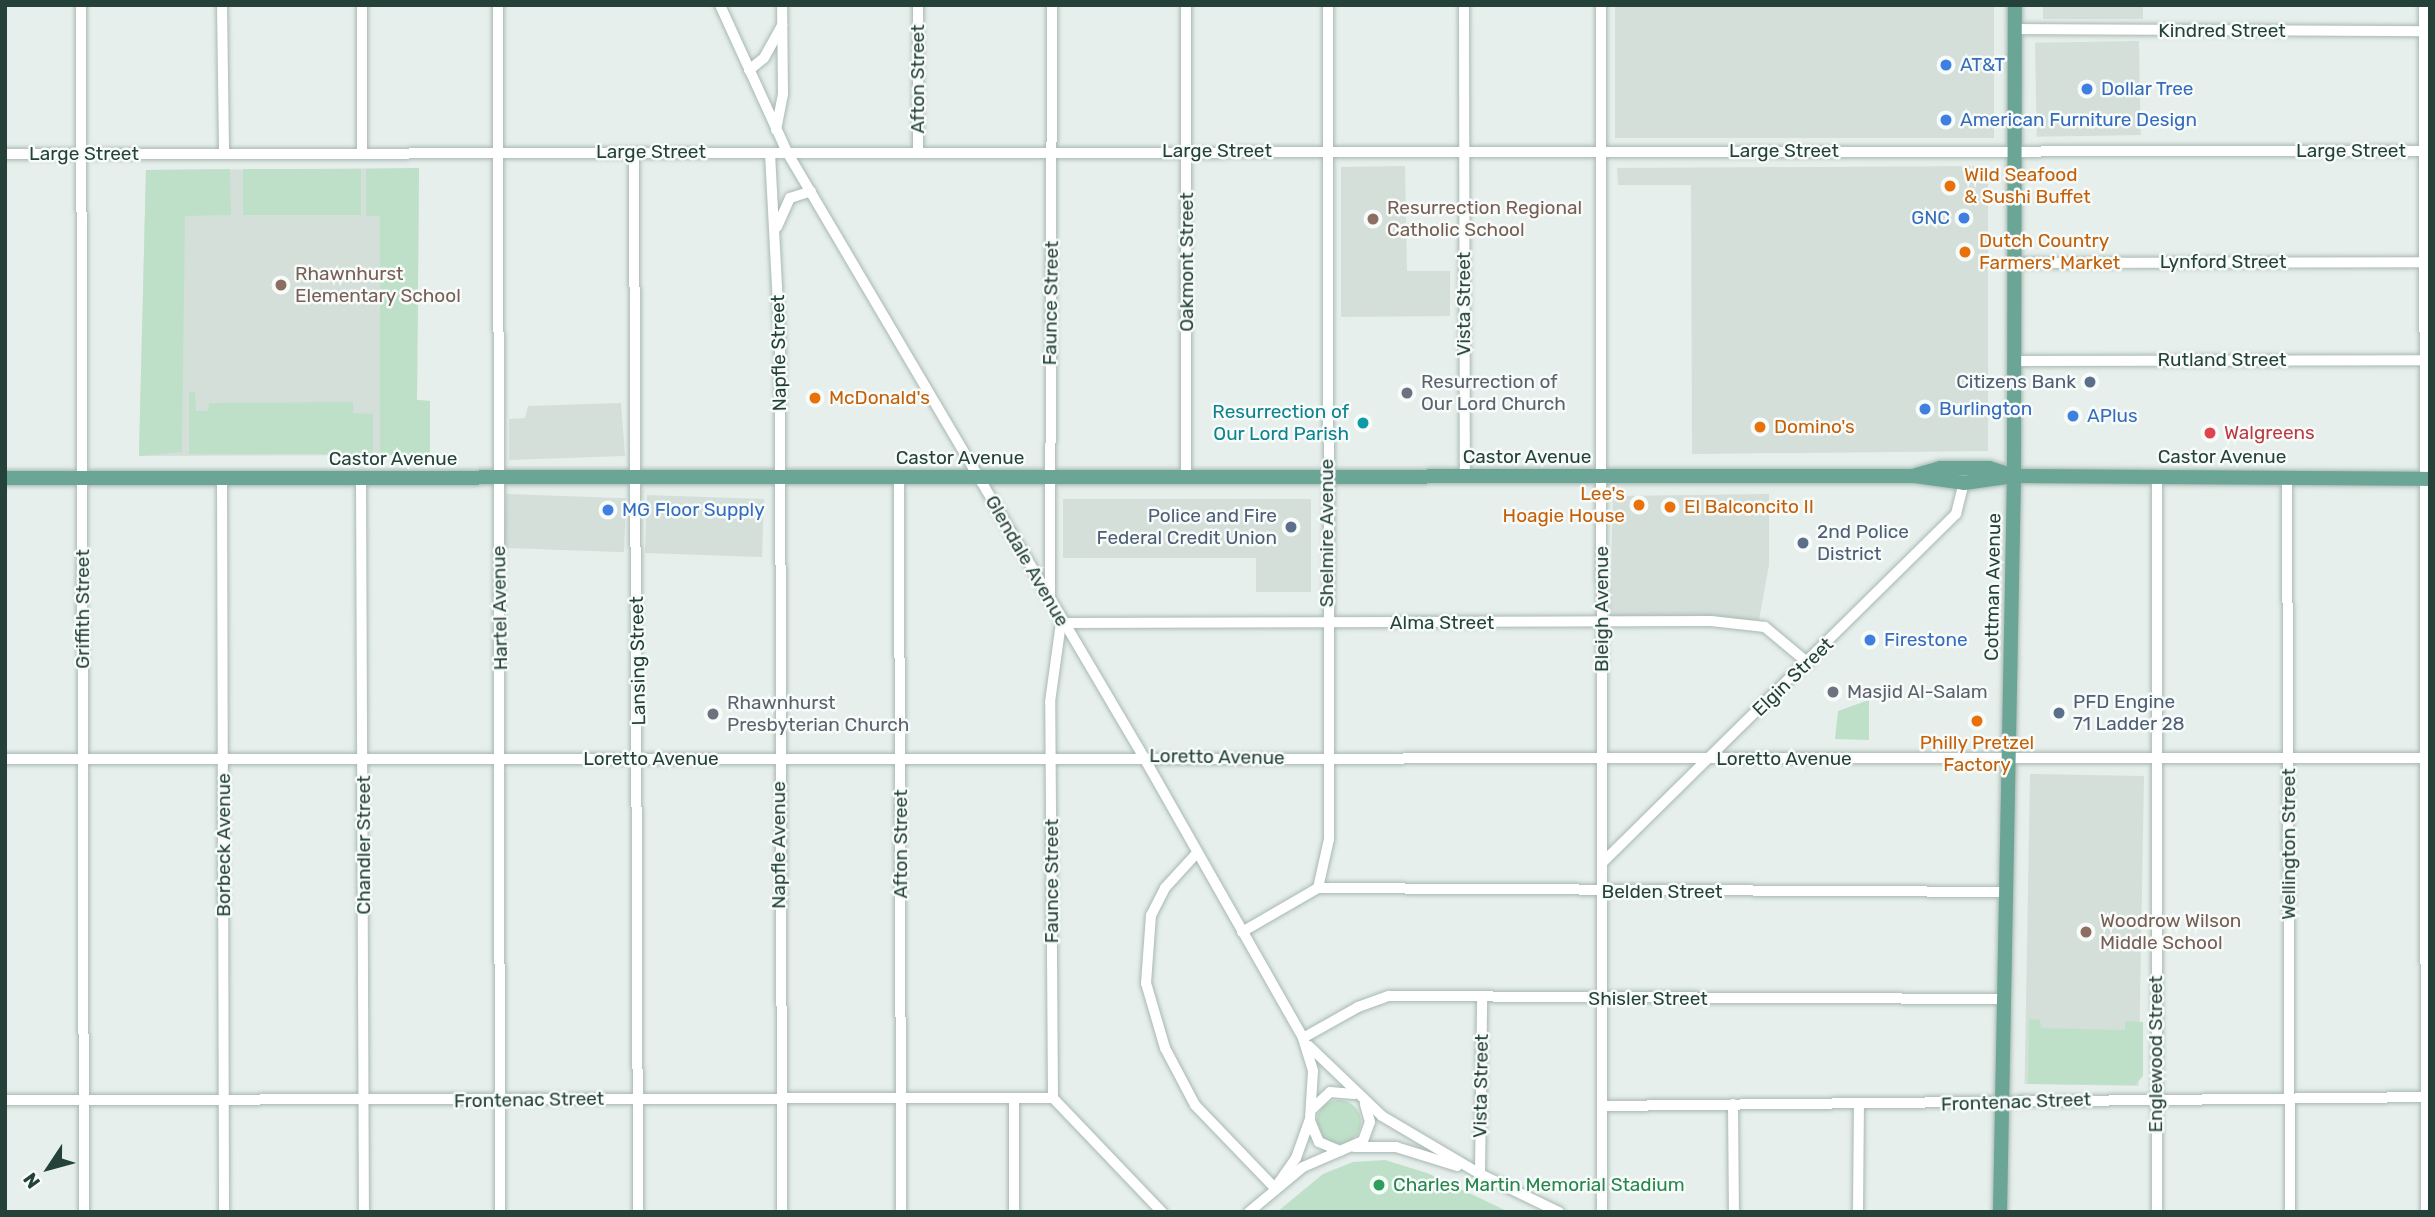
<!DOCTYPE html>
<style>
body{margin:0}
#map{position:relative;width:2435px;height:1217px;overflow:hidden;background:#e6efeb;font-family:Rubik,sans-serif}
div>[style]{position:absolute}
.built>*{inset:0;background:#d4dfda;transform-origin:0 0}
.green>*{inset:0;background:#bfe0c8;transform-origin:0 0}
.round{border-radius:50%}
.roads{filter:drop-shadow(0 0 2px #a8b8b2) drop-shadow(0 0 2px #a8b8b2)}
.minor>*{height:10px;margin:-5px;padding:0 5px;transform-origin:5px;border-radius:5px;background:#fff}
.major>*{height:14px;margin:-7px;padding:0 7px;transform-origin:7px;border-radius:7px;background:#6aa596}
.dots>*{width:19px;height:19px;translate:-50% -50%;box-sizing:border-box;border:4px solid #f7fbf9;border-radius:50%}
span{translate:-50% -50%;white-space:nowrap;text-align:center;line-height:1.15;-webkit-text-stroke:5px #f7fbf9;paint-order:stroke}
.street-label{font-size:19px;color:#24423a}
.shop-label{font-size:19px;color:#366cbe}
.left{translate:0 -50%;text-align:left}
.right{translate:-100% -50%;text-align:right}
.food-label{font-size:19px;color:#c56008}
.education-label{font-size:19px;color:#785e54}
.worship-label{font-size:19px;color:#5b616d}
.service-label{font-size:19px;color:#4e5e75}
.culture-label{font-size:19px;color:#0d838f}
.health-label{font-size:19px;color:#be3a42}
.leisure-label{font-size:19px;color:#27864d}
.frame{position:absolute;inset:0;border:7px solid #24423a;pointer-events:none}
.north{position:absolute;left:14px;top:1133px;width:70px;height:70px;-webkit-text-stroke:5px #f7fbf9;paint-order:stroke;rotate:234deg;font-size:19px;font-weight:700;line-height:28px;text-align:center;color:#24423a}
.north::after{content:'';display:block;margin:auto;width:24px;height:32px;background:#24423a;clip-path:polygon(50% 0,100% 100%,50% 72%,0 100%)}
</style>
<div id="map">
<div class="built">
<div style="left:1615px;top:5px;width:379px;height:133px"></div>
<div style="left:2043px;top:5px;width:100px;height:14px"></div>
<div style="left:2139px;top:41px;width:94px;height:104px;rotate:89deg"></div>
<div style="clip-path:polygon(1405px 166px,1407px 271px,1450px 271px,1450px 316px,1341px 317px,1341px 167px)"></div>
<div style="clip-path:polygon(1988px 166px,1988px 451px,1692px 454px,1691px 185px,1618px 185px,1617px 168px)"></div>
<div style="clip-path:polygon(419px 168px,417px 400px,430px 401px,430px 455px,139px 456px,146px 170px)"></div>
<div style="clip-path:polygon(621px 403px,625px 456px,509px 460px,509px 419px,525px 418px,528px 406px)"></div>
<div style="left:506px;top:494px;width:120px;height:54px;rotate:2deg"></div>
<div style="clip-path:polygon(1769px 494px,1769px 565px,1759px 620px,1610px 616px,1613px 496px)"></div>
<div style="left:764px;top:499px;width:58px;height:117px;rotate:92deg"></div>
<div style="clip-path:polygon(1063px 499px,1311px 499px,1311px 592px,1256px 592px,1256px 558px,1063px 558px)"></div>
<div style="left:2030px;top:774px;width:114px;height:310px;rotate:1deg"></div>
</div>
<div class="green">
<div style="clip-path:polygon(419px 168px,417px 400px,430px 401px,430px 455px,380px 455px,380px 216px,366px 216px,366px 169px)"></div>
<div style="clip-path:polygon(230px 169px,231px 215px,185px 216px,182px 452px,139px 456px,146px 170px)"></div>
<div style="left:243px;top:169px;width:118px;height:46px"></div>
<div style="clip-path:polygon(189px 392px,195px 392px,196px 411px,208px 411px,209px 403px,353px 402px,353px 413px,373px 414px,373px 454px,189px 454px)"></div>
<div style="clip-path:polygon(1869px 700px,1869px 740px,1835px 739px,1838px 711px)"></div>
<div style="clip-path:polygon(2029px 1019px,2040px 1020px,2041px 1028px,2125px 1030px,2125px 1021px,2143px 1022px,2143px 1076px,2135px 1085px,2028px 1084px)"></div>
<div class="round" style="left:1317px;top:1100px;width:44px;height:44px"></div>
<div style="clip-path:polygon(1385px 1160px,1427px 1173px,1509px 1212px,1277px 1212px,1323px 1174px,1353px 1162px)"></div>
</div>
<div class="roads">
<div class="minor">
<div style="left:81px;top:5px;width:1207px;rotate:89.86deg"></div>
<div style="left:222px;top:5px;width:147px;rotate:89.2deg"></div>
<div style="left:362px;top:5px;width:146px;rotate:90deg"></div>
<div style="left:498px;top:5px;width:1207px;rotate:89.91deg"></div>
<div style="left:720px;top:5px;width:162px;rotate:65.5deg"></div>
<div style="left:787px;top:152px;width:701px;rotate:59.48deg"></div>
<div style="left:1143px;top:756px;width:324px;rotate:60.4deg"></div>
<div style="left:1303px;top:1038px;width:34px;rotate:73deg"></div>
<div style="left:1313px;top:1071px;width:48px;rotate:93.6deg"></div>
<div style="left:1310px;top:1119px;width:41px;rotate:109.7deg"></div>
<div style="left:1296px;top:1158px;width:37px;rotate:125deg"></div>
<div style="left:918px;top:5px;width:147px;rotate:90deg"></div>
<div style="left:1186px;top:5px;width:472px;rotate:90deg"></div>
<div style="left:1464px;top:5px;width:471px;rotate:89.9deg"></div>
<div style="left:1601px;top:5px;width:1207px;rotate:89.95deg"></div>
<div style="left:2424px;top:5px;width:1207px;rotate:89.91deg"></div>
<div style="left:2015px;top:29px;width:415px;rotate:0.3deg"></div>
<div style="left:749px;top:70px;width:19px;rotate:-39deg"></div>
<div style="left:764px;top:58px;width:38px;rotate:-61deg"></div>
<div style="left:776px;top:130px;width:37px;rotate:-79deg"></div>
<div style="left:783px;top:94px;width:89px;rotate:-90.6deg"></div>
<div style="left:634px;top:153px;width:1059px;rotate:89.78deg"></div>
<div style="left:770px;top:153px;width:188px;rotate:87deg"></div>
<div style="left:780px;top:341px;width:871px;rotate:89.87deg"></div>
<div style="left:5px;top:154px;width:2425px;rotate:-0.07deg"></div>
<div style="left:777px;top:227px;width:32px;rotate:-66deg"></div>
<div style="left:790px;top:198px;width:22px;rotate:-18deg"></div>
<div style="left:2016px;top:263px;width:414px;rotate:-0.1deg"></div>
<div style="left:2015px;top:361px;width:415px;rotate:-0.1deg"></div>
<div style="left:2287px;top:476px;width:736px;rotate:89.77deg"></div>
<div style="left:899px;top:477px;width:735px;rotate:89.84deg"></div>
<div style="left:222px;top:478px;width:734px;rotate:89.84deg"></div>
<div style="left:361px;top:478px;width:734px;rotate:89.77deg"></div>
<div style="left:1050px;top:601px;width:596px;rotate:-89.81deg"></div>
<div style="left:5px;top:759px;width:2425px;rotate:-0.02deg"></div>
<div style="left:1196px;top:854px;width:46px;rotate:132.4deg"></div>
<div style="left:1165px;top:888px;width:30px;rotate:117deg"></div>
<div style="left:1151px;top:915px;width:68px;rotate:94.2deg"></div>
<div style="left:1146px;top:983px;width:68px;rotate:73.7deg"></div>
<div style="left:1165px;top:1048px;width:64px;rotate:62.2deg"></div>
<div style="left:1195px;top:1105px;width:115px;rotate:46.1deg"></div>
<div style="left:1603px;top:862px;width:496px;rotate:-44.6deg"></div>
<div style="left:1956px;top:514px;width:32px;rotate:-76deg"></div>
<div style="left:1318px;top:888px;width:688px;rotate:0.33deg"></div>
<div style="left:1242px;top:932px;width:88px;rotate:-30.1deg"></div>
<div style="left:1318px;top:888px;width:50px;rotate:-77.3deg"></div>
<div style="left:1329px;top:839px;width:834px;rotate:-90.07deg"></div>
<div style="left:1303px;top:1038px;width:63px;rotate:-29.4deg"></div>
<div style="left:1358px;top:1007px;width:33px;rotate:-20deg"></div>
<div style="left:1389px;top:996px;width:615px;rotate:0.28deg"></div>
<div style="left:1309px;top:1046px;width:101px;rotate:43.8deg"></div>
<div style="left:1382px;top:1116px;width:114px;rotate:30.6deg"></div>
<div style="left:1480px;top:1174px;width:88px;rotate:25.7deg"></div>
<div style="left:1053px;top:1098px;width:396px;rotate:-90.4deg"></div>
<div style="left:1050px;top:702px;width:80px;rotate:-82.1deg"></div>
<div style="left:1061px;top:623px;width:650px;rotate:-0.18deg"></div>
<div style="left:1711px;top:621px;width:54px;rotate:6.3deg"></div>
<div style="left:1765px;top:627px;width:56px;rotate:39.9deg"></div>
<div style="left:1053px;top:1098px;width:158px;rotate:46.3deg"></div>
<div style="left:5px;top:1100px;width:1048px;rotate:-0.11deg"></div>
<div style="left:1014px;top:1101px;width:111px;rotate:90deg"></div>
<div style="left:1733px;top:1104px;width:108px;rotate:89.5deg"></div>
<div style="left:1602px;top:1106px;width:828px;rotate:-0.62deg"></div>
<div style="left:1312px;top:1109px;width:25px;rotate:-43deg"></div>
<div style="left:1330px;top:1092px;width:24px;rotate:5deg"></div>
<div style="left:1310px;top:1121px;width:23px;rotate:67deg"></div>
<div style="left:1319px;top:1142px;width:23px;rotate:23deg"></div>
<div style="left:1354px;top:1147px;width:42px"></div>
<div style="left:1396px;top:1147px;width:64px;rotate:17.3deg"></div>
<div style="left:1480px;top:1174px;width:176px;rotate:-89.3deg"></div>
<div style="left:1249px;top:1212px;width:70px;rotate:-39.8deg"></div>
<div style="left:1303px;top:1167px;width:65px;rotate:-23.4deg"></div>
<div style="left:1363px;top:1141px;width:20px;rotate:-70deg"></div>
<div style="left:1370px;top:1122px;width:19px;rotate:-106deg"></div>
<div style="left:1858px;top:1212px;width:107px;rotate:-89.5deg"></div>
<div style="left:2157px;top:1212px;width:736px;rotate:-90deg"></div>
</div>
<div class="major">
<div style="left:1916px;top:475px;width:25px;rotate:-16deg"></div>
<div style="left:1940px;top:468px;width:49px"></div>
<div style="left:1989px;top:468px;width:25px;rotate:18deg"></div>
<div style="left:5px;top:478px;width:1910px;rotate:-0.06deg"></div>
<div style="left:1915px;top:476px;width:49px;rotate:8.1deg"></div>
<div style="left:1964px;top:483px;width:50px;rotate:-8deg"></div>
<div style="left:2014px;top:476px;width:416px;rotate:0.4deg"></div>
<div style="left:2000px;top:1212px;width:736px;rotate:-88.91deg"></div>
<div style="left:2014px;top:476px;width:471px;rotate:-89.9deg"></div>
</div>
</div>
<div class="dots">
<div style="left:1946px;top:65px;background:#3f7fe0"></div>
<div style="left:2087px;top:89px;background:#3f7fe0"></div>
<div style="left:1946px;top:120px;background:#3f7fe0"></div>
<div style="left:1950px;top:186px;background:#e8710a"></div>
<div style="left:1964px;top:218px;background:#3f7fe0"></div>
<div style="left:1373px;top:219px;background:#8d6e63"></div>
<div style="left:1965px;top:252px;background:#e8710a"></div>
<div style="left:281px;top:285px;background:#8d6e63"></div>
<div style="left:2090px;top:382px;background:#5c6f8a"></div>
<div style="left:1407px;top:393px;background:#6b7280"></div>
<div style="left:815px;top:398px;background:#e8710a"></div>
<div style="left:1925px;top:409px;background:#3f7fe0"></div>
<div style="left:2073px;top:416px;background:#3f7fe0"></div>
<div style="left:1363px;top:423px;background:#0f9aa8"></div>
<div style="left:1760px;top:427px;background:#e8710a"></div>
<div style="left:2210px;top:433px;background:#e0444e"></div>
<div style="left:1639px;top:505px;background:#e8710a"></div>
<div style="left:1670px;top:507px;background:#e8710a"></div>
<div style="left:608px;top:510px;background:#3f7fe0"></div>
<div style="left:1291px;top:527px;background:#5c6f8a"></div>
<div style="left:1803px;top:543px;background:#5c6f8a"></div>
<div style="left:1870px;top:640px;background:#3f7fe0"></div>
<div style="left:1833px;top:692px;background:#6b7280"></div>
<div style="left:2059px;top:713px;background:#5c6f8a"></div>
<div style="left:713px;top:714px;background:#6b7280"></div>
<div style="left:1977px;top:721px;background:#e8710a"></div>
<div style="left:2086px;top:932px;background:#8d6e63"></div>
<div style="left:1379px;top:1185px;background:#2e9e5b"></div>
</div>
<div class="street-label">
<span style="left:2222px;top:31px">Kindred Street</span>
<span style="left:918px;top:79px;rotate:-90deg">Afton Street</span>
<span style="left:1217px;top:151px">Large Street</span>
<span style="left:1784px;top:151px">Large Street</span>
<span style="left:2351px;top:151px">Large Street</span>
<span style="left:651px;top:152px">Large Street</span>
<span style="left:84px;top:154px">Large Street</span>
<span style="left:1187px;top:262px;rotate:-90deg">Oakmont Street</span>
<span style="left:2223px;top:262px">Lynford Street</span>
<span style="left:1051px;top:303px;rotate:-89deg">Faunce Street</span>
<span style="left:1464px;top:304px;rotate:-90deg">Vista Street</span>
<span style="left:779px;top:353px;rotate:-91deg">Napfle Street</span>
<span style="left:2222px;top:360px">Rutland Street</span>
<span style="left:1527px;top:457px">Castor Avenue</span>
<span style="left:2222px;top:457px">Castor Avenue</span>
<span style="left:960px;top:458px">Castor Avenue</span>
<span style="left:393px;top:459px">Castor Avenue</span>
<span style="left:1327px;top:533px;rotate:-90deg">Shelmire Avenue</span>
<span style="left:1027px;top:561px;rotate:60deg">Glendale Avenue</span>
<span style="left:1993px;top:587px;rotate:-89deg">Cottman Avenue</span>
<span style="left:500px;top:608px;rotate:-91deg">Hartel Avenue</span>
<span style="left:83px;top:609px;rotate:-90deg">Griffith Street</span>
<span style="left:1602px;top:609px;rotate:-90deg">Bleigh Avenue</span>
<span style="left:1442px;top:623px">Alma Street</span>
<span style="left:638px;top:661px;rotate:-91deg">Lansing Street</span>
<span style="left:1793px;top:677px;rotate:-44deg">Elgin Street</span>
<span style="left:1217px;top:757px;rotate:1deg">Loretto Avenue</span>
<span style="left:651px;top:759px">Loretto Avenue</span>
<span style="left:1784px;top:759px">Loretto Avenue</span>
<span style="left:901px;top:844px;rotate:-90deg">Afton Street</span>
<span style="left:2289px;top:844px;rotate:-90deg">Wellington Street</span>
<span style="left:224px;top:845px;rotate:-90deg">Borbeck Avenue</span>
<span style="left:364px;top:845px;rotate:-90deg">Chandler Street</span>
<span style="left:779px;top:845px;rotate:-90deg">Napfle Avenue</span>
<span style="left:1052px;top:881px;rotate:-90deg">Faunce Street</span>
<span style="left:1662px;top:892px">Belden Street</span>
<span style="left:1648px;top:999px">Shisler Street</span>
<span style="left:2156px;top:1054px;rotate:-90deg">Englewood Street</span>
<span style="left:1481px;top:1086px;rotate:-89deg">Vista Street</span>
<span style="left:529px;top:1100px;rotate:-1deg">Frontenac Street</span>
<span style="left:2016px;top:1102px;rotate:-2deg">Frontenac Street</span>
</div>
<div class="shop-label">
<span class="left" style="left:1960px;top:65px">AT&amp;T</span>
<span class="left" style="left:2101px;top:89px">Dollar Tree</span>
<span class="left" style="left:1960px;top:120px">American Furniture Design</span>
<span class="right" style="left:1950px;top:218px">GNC</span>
<span class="left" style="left:1939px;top:409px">Burlington</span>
<span class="left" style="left:2087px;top:416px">APlus</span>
<span class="left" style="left:622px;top:510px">MG Floor Supply</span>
<span class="left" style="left:1884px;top:640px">Firestone</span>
</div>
<div class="food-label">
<span class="left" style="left:1964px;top:186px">Wild Seafood<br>&amp; Sushi Buffet</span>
<span class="left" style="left:1979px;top:252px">Dutch Country<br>Farmers' Market</span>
<span class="left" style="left:829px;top:398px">McDonald's</span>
<span class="left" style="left:1774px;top:427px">Domino's</span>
<span class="right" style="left:1625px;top:505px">Lee's<br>Hoagie House</span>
<span class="left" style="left:1684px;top:507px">El Balconcito II</span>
<span style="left:1977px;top:754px">Philly Pretzel<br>Factory</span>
</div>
<div class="education-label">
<span class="left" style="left:1387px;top:219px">Resurrection Regional<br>Catholic School</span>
<span class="left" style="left:295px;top:285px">Rhawnhurst<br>Elementary School</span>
<span class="left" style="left:2100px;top:932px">Woodrow Wilson<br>Middle School</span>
</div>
<div class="worship-label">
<span class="left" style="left:1421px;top:393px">Resurrection of<br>Our Lord Church</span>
<span class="left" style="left:1847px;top:692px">Masjid Al-Salam</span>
<span class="left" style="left:727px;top:714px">Rhawnhurst<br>Presbyterian Church</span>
</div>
<div class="service-label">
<span class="right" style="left:2076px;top:382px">Citizens Bank</span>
<span class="right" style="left:1277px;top:527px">Police and Fire<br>Federal Credit Union</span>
<span class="left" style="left:1817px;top:543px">2nd Police<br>District</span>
<span class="left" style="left:2073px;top:713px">PFD Engine<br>71 Ladder 28</span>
</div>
<div class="culture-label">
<span class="right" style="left:1349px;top:423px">Resurrection of<br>Our Lord Parish</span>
</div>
<div class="health-label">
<span class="left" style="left:2224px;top:433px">Walgreens</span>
</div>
<div class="leisure-label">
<span class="left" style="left:1393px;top:1185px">Charles Martin Memorial Stadium</span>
</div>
<div class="frame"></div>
<div class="north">N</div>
</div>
